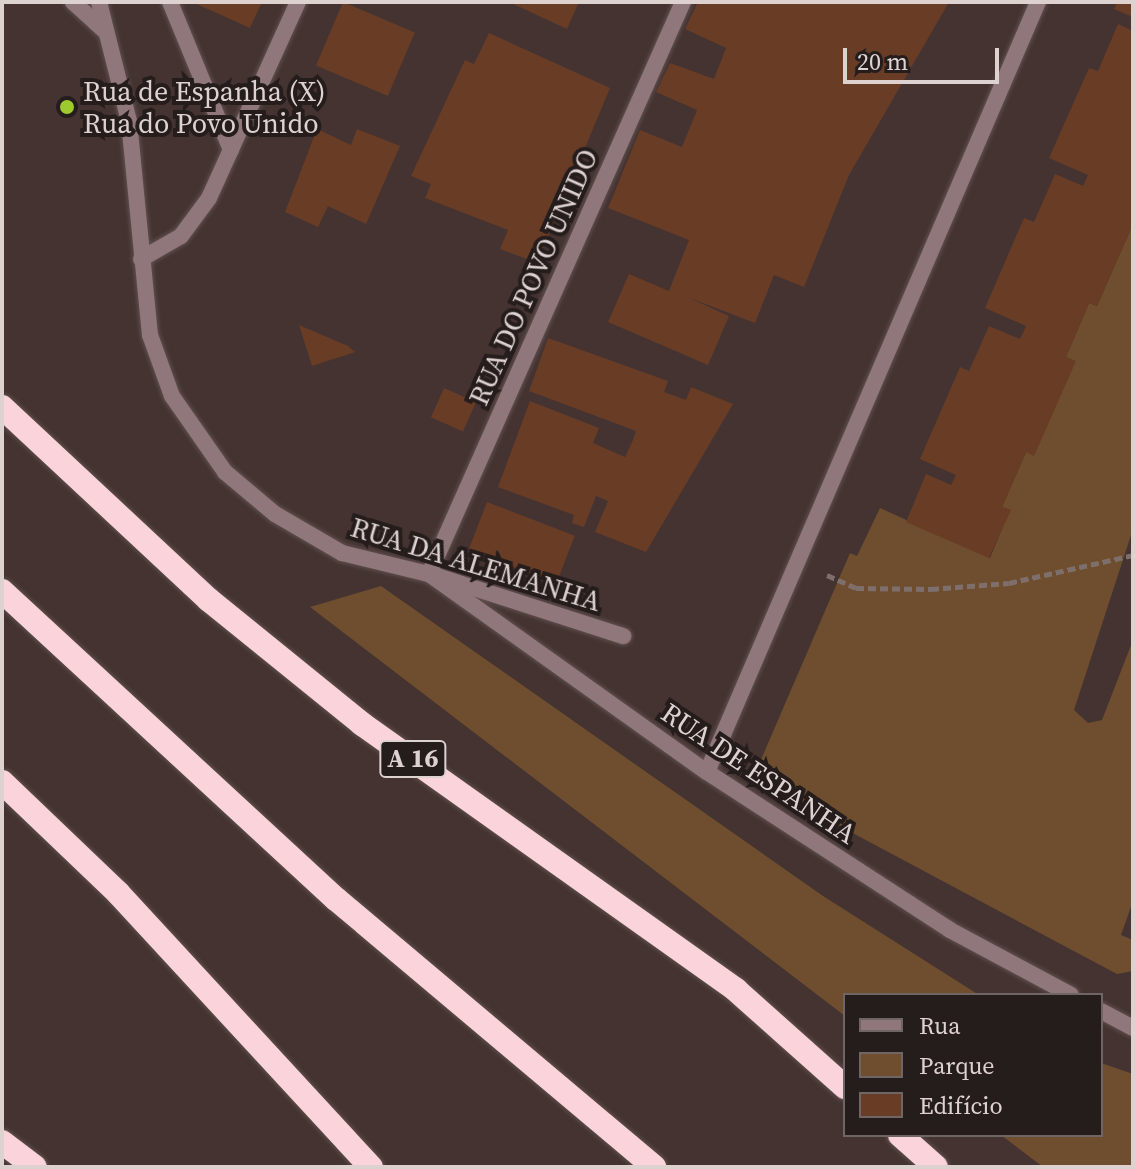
<!DOCTYPE html>
<meta charset="utf-8">
<style>
body{margin:0}
#map{position:relative;width:1135px;height:1169px;overflow:hidden;background:#443331;font-family:"Source Serif 4",serif}
div>[style]{position:absolute}
.green>*{inset:0;background:#6e4e2e}
.building>*{inset:0;background:#693c26;transform-origin:0 0}
.path>*{height:5px;margin-top:-2.5px;transform-origin:0;background:repeating-linear-gradient(90deg,#7e6f6d 0 8px,transparent 0 12px)}
.roads{filter:drop-shadow(0 0 2px #60504e) drop-shadow(0 0 2px #60504e)}
.service>*{height:16px;margin:-8px;padding:0 8px;transform-origin:8px;border-radius:8px;background:#90777b}
.minor>*{height:16px;margin:-8px;padding:0 8px;transform-origin:8px;border-radius:8px;background:#90777b}
.motorway>*{height:24px;margin:-12px;padding:0 12px;transform-origin:12px;border-radius:12px;background:#fbd4db}
.dots>*{width:22px;height:22px;translate:-50% -50%;box-sizing:border-box;border:4px solid #251d1c;border-radius:50%}
span{translate:-50% -50%;white-space:nowrap;text-align:center;line-height:1.15;-webkit-text-stroke:8px #251d1c;paint-order:stroke}
.shield-label span{padding:2px 6px;background:#251d1c;border:2px solid;border-radius:6px;-webkit-text-stroke-width:0}
.shield-label{font-size:26px;color:#ddd2d0;font-weight:700}
.poi-label{font-size:28px;color:#ddd2d0}
.left{translate:0 -50%;text-align:left}
.street-label{font-size:28px;color:#ddd2d0}
.frame{position:absolute;inset:0;border:4px solid #ddd2d0;pointer-events:none}
.legend{position:absolute;left:843px;top:993px;width:260px;height:144px;box-sizing:border-box;background:#251d1c;border:2px solid #6f6564;margin:0;padding:10px 14px;list-style:none;font-size:24px;color:#ddd2d0}
.legend li{display:flex;align-items:center;gap:16px;height:40px}
.legend b{width:40px;border:2px solid #6f6564}
.scale{position:absolute;left:843px;top:48px;width:156px;height:36px;box-sizing:border-box;border:4px solid #ddd2d0;border-top:0;padding-left:10px;font-size:24px;line-height:28px;white-space:nowrap;color:#ddd2d0;-webkit-text-stroke:6px #251d1c;paint-order:stroke}
</style>
<div id="map">
<div class="green">
<div style="clip-path:polygon(1133px 224px,1133px 529px,1074px 710px,1088px 723px,1102px 720px,1133px 640px,1133px 901px,1121px 935px,1133px 940px,1133px 971px,1117px 974px,832px 822px,769px 779px,760px 762px,850px 553px,857px 556px,880px 508px,990px 558px,1010px 510px,1002px 507px,1026px 452px,1075px 361px,1066px 357px,1089px 303px,1097px 306px)"></div>
<div style="clip-path:polygon(381px 586px,823px 896px,979px 995px,845px 995px,845px 1016px,310px 607px)"></div>
<div style="clip-path:polygon(1101px 1063px,1133px 1074px,1133px 1167px,1043px 1167px,1001px 1135px,1101px 1135px)"></div>
</div>
<div class="building">
<div style="clip-path:polygon(192px 2px,262px 2px,250px 28px)"></div>
<div style="left:343px;top:2px;width:78px;height:69px;rotate:23deg"></div>
<div style="clip-path:polygon(509px 2px,579px 2px,567px 29px)"></div>
<div style="clip-path:polygon(698px 2px,949px 2px,849px 175px,804px 287px,774px 275px,755px 323px,687px 297px,729px 316px,708px 365px,608px 322px,629px 274px,669px 291px,689px 240px,608px 208px,640px 130px,682px 147px,697px 110px,656px 92px,670px 63px,714px 79px,726px 48px,685px 29px)"></div>
<div style="clip-path:polygon(1117px 2px,1133px 2px,1133px 17px,1114px 9px)"></div>
<div style="clip-path:polygon(1118px 24px,1133px 31px,1133px 224px,1097px 306px,1089px 303px,1066px 357px,1076px 361px,1034px 456px,1026px 452px,1002px 507px,1011px 510px,989px 558px,906px 522px,926px 474px,951px 485px,956px 475px,920px 459px,960px 367px,969px 371px,989px 326px,1020px 339px,1026px 326px,985px 308px,1024px 218px,1034px 222px,1055px 174px,1083px 186px,1088px 175px,1049px 158px,1089px 68px,1098px 71px)"></div>
<div style="clip-path:polygon(489px 33px,610px 88px,537px 263px,500px 249px,508px 230px,425px 198px,431px 184px,411px 176px,465px 60px,474px 64px)"></div>
<div style="clip-path:polygon(317px 129px,351px 145px,357px 129px,400px 146px,366px 224px,328px 206px,318px 227px,285px 212px)"></div>
<div style="clip-path:polygon(299px 325px,348px 346px,355px 352px,312px 366px)"></div>
<div style="clip-path:polygon(548px 338px,668px 381px,664px 392px,686px 400px,691px 387px,733px 404px,646px 552px,595px 532px,608px 501px,596px 496px,584px 527px,572px 523px,574px 515px,498px 487px,530px 401px,599px 428px,593px 443px,625px 457px,633px 440px,636px 431px,529px 391px)"></div>
<div style="left:444px;top:388px;width:35px;height:32px;rotate:24deg"></div>
<div style="left:487px;top:502px;width:94px;height:51px;rotate:21deg"></div>
</div>
<div class="path">
<div style="left:827px;top:575px;width:32px;rotate:24deg"></div>
<div style="left:856px;top:588px;width:75px;rotate:0.8deg"></div>
<div style="left:931px;top:589px;width:78px;rotate:-4.4deg"></div>
<div style="left:1009px;top:583px;width:127px;rotate:-12.7deg"></div>
</div>
<div class="roads">
<div class="service">
<div style="left:434px;top:575px;width:199px;rotate:17.9deg"></div>
</div>
<div class="minor">
<div style="left:73px;top:2px;width:45px;rotate:42.3deg"></div>
<div style="left:99px;top:2px;width:123px;rotate:75.9deg"></div>
<div style="left:129px;top:121px;width:215px;rotate:84.4deg"></div>
<div style="left:150px;top:335px;width:65px;rotate:70.2deg"></div>
<div style="left:172px;top:396px;width:93px;rotate:55.1deg"></div>
<div style="left:225px;top:472px;width:65px;rotate:40deg"></div>
<div style="left:275px;top:514px;width:78px;rotate:30.2deg"></div>
<div style="left:342px;top:553px;width:89px;rotate:13.6deg"></div>
<div style="left:429px;top:574px;width:341px;rotate:35.5deg"></div>
<div style="left:707px;top:772px;width:290px;rotate:33deg"></div>
<div style="left:950px;top:930px;width:137px;rotate:28.2deg"></div>
<div style="left:170px;top:2px;width:160px;rotate:67.6deg"></div>
<div style="left:141px;top:259px;width:46px;rotate:-29.9deg"></div>
<div style="left:181px;top:236px;width:47px;rotate:-53.6deg"></div>
<div style="left:209px;top:198px;width:215px;rotate:-65.6deg"></div>
<div style="left:429px;top:574px;width:626px;rotate:-66.06deg"></div>
<div style="left:707px;top:772px;width:838px;rotate:-66.74deg"></div>
<div style="left:1101px;top:1011px;width:36px;rotate:28deg"></div>
</div>
<div class="motorway">
<div style="left:2px;top:407px;width:283px;rotate:43deg"></div>
<div style="left:209px;top:600px;width:197px;rotate:39deg"></div>
<div style="left:362px;top:724px;width:459px;rotate:35.4deg"></div>
<div style="left:736px;top:990px;width:146px;rotate:41.7deg"></div>
<div style="left:2px;top:591px;width:454px;rotate:42.7deg"></div>
<div style="left:336px;top:899px;width:416px;rotate:40.1deg"></div>
<div style="left:2px;top:782px;width:161px;rotate:43.7deg"></div>
<div style="left:118px;top:893px;width:373px;rotate:47.3deg"></div>
<div style="left:900px;top:1135px;width:48px;rotate:41.6deg"></div>
<div style="left:2px;top:1142px;width:41px;rotate:37.1deg"></div>
</div>
</div>
<div class="dots">
<div style="left:67px;top:107px;background:#9eca2e"></div>
</div>
<div class="shield-label">
<span style="left:413px;top:759px">A 16</span>
</div>
<div class="poi-label">
<span class="left" style="left:83px;top:107px">Rua de Espanha (X)<br>Rua do Povo Unido</span>
</div>
<div class="street-label">
<span style="left:533px;top:277px;rotate:-66deg">RUA DO POVO UNIDO</span>
<span style="left:476px;top:564px;rotate:17deg">RUA DA ALEMANHA</span>
<span style="left:759px;top:773px;rotate:34deg">RUA DE ESPANHA</span>
</div>
<div class="frame"></div>
<ul class="legend">
<li><b style="height:10px;background:#90777b"></b>Rua</li>
<li><b style="height:22px;background:#6e4e2e"></b>Parque</li>
<li><b style="height:22px;background:#693c26"></b>Edifício</li>
</ul>
<div class="scale">20 m</div>
</div>
